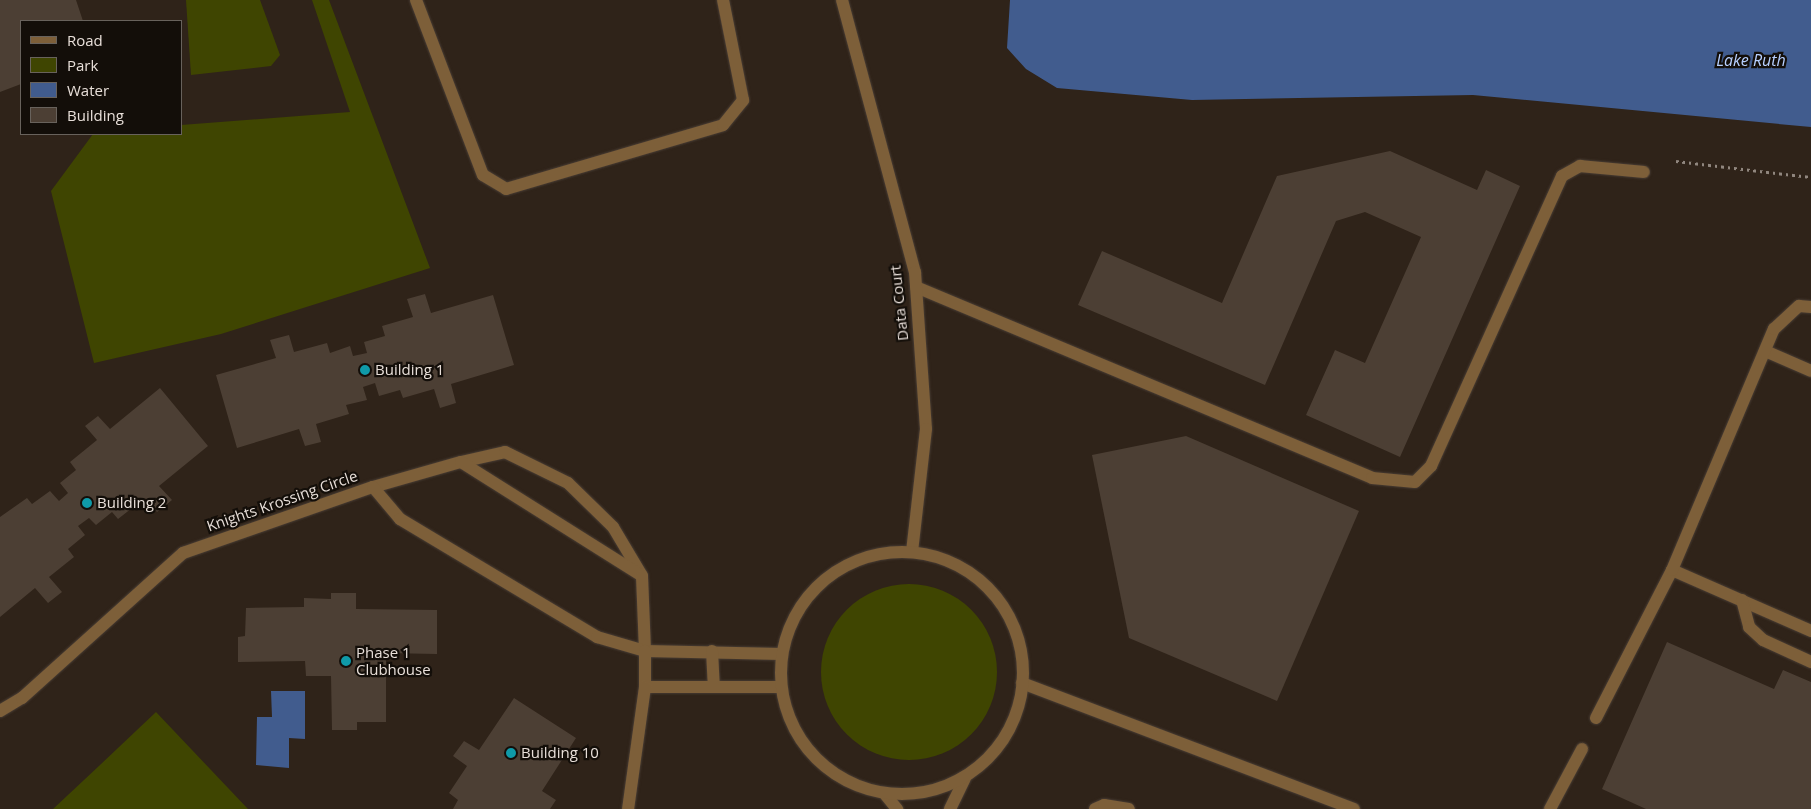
<!DOCTYPE html>
<style>
body{margin:0}
#map{position:relative;width:1811px;height:809px;overflow:hidden;background:#2f2319;font-family:"Open Sans",sans-serif}
div>[style]{position:absolute}
.green>*{inset:0;background:#3f4501}
.round{border-radius:50%}
.water>*{inset:0;background:#415c8e}
.building>*{inset:0;background:#4c3f34}
.path>*{height:3px;margin-top:-1.5px;transform-origin:0;background:repeating-linear-gradient(90deg,#90867e 0 2.5px,transparent 0 6.5px)}
.roads{filter:drop-shadow(0 0 1px #493d34) drop-shadow(0 0 1px #493d34)}
.lane>*{height:12px;margin:-6px;padding:0 6px;transform-origin:6px;border-radius:6px;background:#7d5f39}
.street>*{height:12px;margin:-6px;padding:0 6px;transform-origin:6px;border-radius:6px;background:#7d5f39}
.street>.ring{margin:-6px;padding:0;box-sizing:content-box;background:none;border:12px solid #7d5f39;border-radius:50%}
.dots>*{width:14px;height:14px;translate:-50% -50%;box-sizing:border-box;border:2px solid #130e09;border-radius:50%}
span{translate:-50% -50%;white-space:nowrap;text-align:center;line-height:1.15;-webkit-text-stroke:4.5px #130e09;paint-order:stroke}
.street-label{font-size:15px;color:#e8dfd9}
.poi-label{font-size:15px;color:#e8dfd9}
.left{translate:0 -50%;text-align:left}
.water-label{font-size:16px;color:#b7d0ff;font-style:italic}
.legend{position:absolute;left:20px;top:20px;width:162px;height:115px;box-sizing:border-box;background:#130e09;border:1px solid #68625c;margin:0;padding:6px 9px;list-style:none;font-size:15px;color:#e8dfd9}
.legend li{display:flex;align-items:center;gap:10px;height:25px}
.legend b{width:25px;border:1px solid #68625c}
</style>
<div id="map">
<div class="green">
<div style="clip-path:polygon(186px 0,260px 0,280px 55px,271px 66px,191px 75px)"></div>
<div style="clip-path:polygon(312px 0,329px 0,430px 268px,221px 334px,94px 363px,51px 191px,93px 134px,181px 134px,181px 125px,350px 112px)"></div>
<div class="round" style="left:821px;top:584px;width:176px;height:176px"></div>
<div style="clip-path:polygon(156px 712px,248px 809px,53px 809px,100px 765px)"></div>
</div>
<div class="water">
<div style="clip-path:polygon(1010px 0,1811px 0,1811px 127px,1473px 95px,1192px 100px,1057px 88px,1026px 69px,1007px 48px)"></div>
<div style="clip-path:polygon(271px 691px,305px 691px,305px 739px,289px 738px,289px 768px,256px 765px,257px 717px,272px 717px)"></div>
</div>
<div class="building">
<div style="clip-path:polygon(0 0,76px 0,83px 21px,21px 21px,21px 84px,0 92px)"></div>
<div style="clip-path:polygon(1390px 151px,1477px 190px,1486px 170px,1520px 186px,1400px 457px,1306px 415px,1335px 350px,1365px 363px,1421px 237px,1365px 212px,1336px 221px,1265px 385px,1078px 305px,1102px 251px,1222px 303px,1277px 176px)"></div>
<div style="clip-path:polygon(425px 294px,431px 313px,493px 295px,514px 365px,451px 384px,456px 403px,440px 408px,434px 389px,403px 398px,400px 390px,379px 396px,375px 383px,363px 387px,367px 400px,346px 405px,349px 414px,316px 424px,321px 442px,305px 446px,299px 429px,237px 448px,216px 375px,276px 358px,270px 340px,289px 335px,294px 352px,327px 343px,330px 353px,350px 346px,353px 356px,367px 353px,364px 342px,385px 336px,382px 326px,413px 317px,407px 299px)"></div>
<div style="clip-path:polygon(160px 388px,208px 446px,159px 486px,172px 500px,157px 512px,145px 498px,118px 519px,112px 512px,96px 525px,89px 518px,78px 526px,85px 535px,68px 549px,74px 557px,49px 577px,62px 592px,48px 603px,35px 588px,0 617px,0 517px,27px 498px,32px 504px,50px 491px,59px 501px,68px 493px,60px 483px,76px 470px,70px 462px,97px 440px,85px 426px,98px 416px,110px 429px)"></div>
<div style="clip-path:polygon(1186px 436px,1359px 511px,1277px 701px,1129px 638px,1092px 455px)"></div>
<div style="clip-path:polygon(331px 593px,356px 593px,356px 609px,437px 610px,437px 654px,386px 653px,386px 722px,357px 722px,357px 730px,332px 730px,331px 676px,306px 676px,305px 661px,238px 662px,238px 637px,245px 636px,246px 608px,304px 607px,304px 598px,331px 599px)"></div>
<div style="clip-path:polygon(1667px 642px,1774px 689px,1783px 670px,1811px 682px,1811px 809px,1646px 809px,1602px 789px)"></div>
<div style="clip-path:polygon(514px 698px,576px 738px,542px 791px,556px 800px,550px 809px,453px 809px,458px 800px,449px 793px,467px 766px,453px 756px,464px 741px,479px 750px)"></div>
</div>
<div class="path">
<div style="left:1676px;top:161px;width:136px;rotate:6.8deg"></div>
</div>
<div class="roads">
<div class="lane">
<div style="left:416px;top:0;width:187px;rotate:69.1deg"></div>
<div style="left:483px;top:175px;width:27px;rotate:31deg"></div>
<div style="left:506px;top:189px;width:226px;rotate:-16.4deg"></div>
<div style="left:723px;top:125px;width:32px;rotate:-51deg"></div>
<div style="left:743px;top:100px;width:102px;rotate:-101.3deg"></div>
<div style="left:916px;top:287px;width:494px;rotate:22.7deg"></div>
<div style="left:1372px;top:478px;width:43px;rotate:5.3deg"></div>
<div style="left:1415px;top:482px;width:23px;rotate:-45deg"></div>
<div style="left:1431px;top:466px;width:318px;rotate:-65.7deg"></div>
<div style="left:1562px;top:176px;width:21px;rotate:-29deg"></div>
<div style="left:1580px;top:166px;width:64px;rotate:5.4deg"></div>
<div style="left:1765px;top:351px;width:50px;rotate:23.5deg"></div>
<div style="left:461px;top:462px;width:45px;rotate:-12.8deg"></div>
<div style="left:505px;top:452px;width:70px;rotate:26.2deg"></div>
<div style="left:568px;top:483px;width:63px;rotate:44.4deg"></div>
<div style="left:613px;top:527px;width:55px;rotate:59.2deg"></div>
<div style="left:373px;top:487px;width:91px;rotate:-15.9deg"></div>
<div style="left:461px;top:462px;width:214px;rotate:32.2deg"></div>
<div style="left:642px;top:576px;width:75px;rotate:87.7deg"></div>
<div style="left:645px;top:651px;width:137px;rotate:1.3deg"></div>
<div style="left:1672px;top:570px;width:152px;rotate:23.7deg"></div>
<div style="left:1742px;top:600px;width:28px;rotate:75deg"></div>
<div style="left:1749px;top:627px;width:19px;rotate:43deg"></div>
<div style="left:1763px;top:640px;width:53px;rotate:24.6deg"></div>
<div style="left:712px;top:651px;width:36px;rotate:87deg"></div>
<div style="left:1022px;top:683px;width:355px;rotate:20.8deg"></div>
<div style="left:645px;top:687px;width:136px"></div>
<div style="left:1596px;top:718px;width:166px;rotate:-62.8deg"></div>
<div style="left:1672px;top:570px;width:262px;rotate:-67.1deg"></div>
<div style="left:1774px;top:329px;width:34px;rotate:-43deg"></div>
<div style="left:1799px;top:306px;width:12px;rotate:5deg"></div>
<div style="left:884px;top:793px;width:21px;rotate:51deg"></div>
<div style="left:950px;top:809px;width:34px;rotate:-64deg"></div>
<div style="left:1095px;top:809px;width:10px;rotate:-24deg"></div>
<div style="left:1104px;top:805px;width:25px;rotate:9deg"></div>
<div style="left:1550px;top:809px;width:68px;rotate:-61.9deg"></div>
</div>
<div class="street">
<div style="left:842px;top:0;width:282px;rotate:75deg"></div>
<div style="left:915px;top:272px;width:157px;rotate:86deg"></div>
<div style="left:926px;top:429px;width:123px;rotate:96.5deg"></div>
<div class="ring" style="left:781px;top:552px;width:230px;height:230px"></div>
<div style="left:0;top:711px;width:26px;rotate:-31deg"></div>
<div style="left:22px;top:698px;width:217px;rotate:-42deg"></div>
<div style="left:183px;top:553px;width:201px;rotate:-19.2deg"></div>
<div style="left:373px;top:487px;width:42px;rotate:49.8deg"></div>
<div style="left:400px;top:519px;width:230px;rotate:30.9deg"></div>
<div style="left:597px;top:637px;width:50px;rotate:16.3deg"></div>
<div style="left:645px;top:651px;width:36px;rotate:90deg"></div>
<div style="left:645px;top:687px;width:123px;rotate:97.9deg"></div>
</div>
</div>
<div class="dots">
<div style="left:365px;top:370px;background:#0f9aa8"></div>
<div style="left:87px;top:503px;background:#0f9aa8"></div>
<div style="left:346px;top:661px;background:#0f9aa8"></div>
<div style="left:511px;top:753px;background:#0f9aa8"></div>
</div>
<div class="street-label">
<span style="left:899px;top:303px;rotate:-96deg">Data Court</span>
<span style="left:282px;top:501px;rotate:-19deg">Knights Krossing Circle</span>
</div>
<div class="poi-label">
<span class="left" style="left:375px;top:370px">Building 1</span>
<span class="left" style="left:97px;top:503px">Building 2</span>
<span class="left" style="left:356px;top:661px">Phase 1<br>Clubhouse</span>
<span class="left" style="left:521px;top:753px">Building 10</span>
</div>
<div class="water-label">
<span style="left:1751px;top:60px">Lake Ruth</span>
</div>
<ul class="legend">
<li><b style="height:6px;background:#7d5f39"></b>Road</li>
<li><b style="height:14px;background:#3f4501"></b>Park</li>
<li><b style="height:14px;background:#415c8e"></b>Water</li>
<li><b style="height:14px;background:#4c3f34"></b>Building</li>
</ul>
</div>
